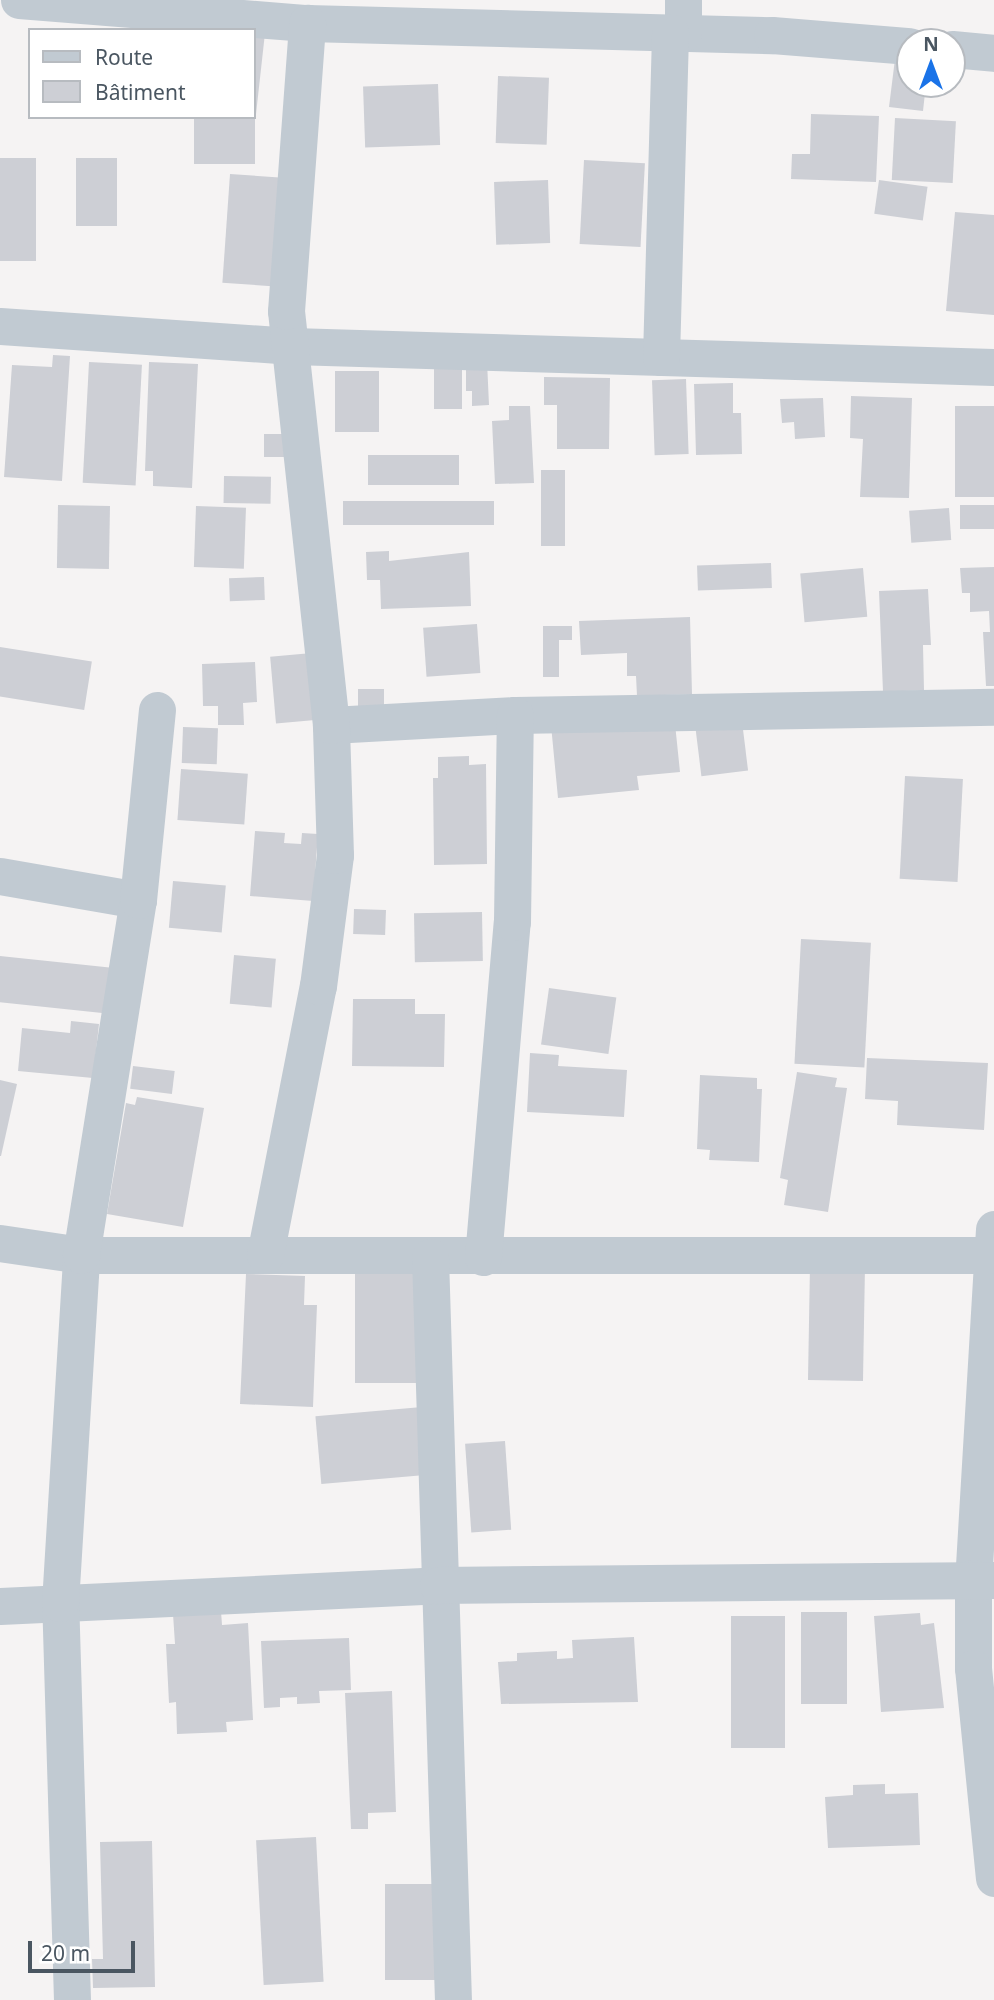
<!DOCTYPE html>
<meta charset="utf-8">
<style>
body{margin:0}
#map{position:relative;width:994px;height:2000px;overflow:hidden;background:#f5f3f3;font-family:"Noto Sans",sans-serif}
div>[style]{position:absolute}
.building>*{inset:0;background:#cdcfd5;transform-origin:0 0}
.minor>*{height:37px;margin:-18.5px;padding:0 18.5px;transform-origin:18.5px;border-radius:18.5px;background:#c1cad2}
span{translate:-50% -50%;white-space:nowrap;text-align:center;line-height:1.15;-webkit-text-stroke:5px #fff;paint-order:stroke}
.legend{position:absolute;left:28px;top:28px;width:228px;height:91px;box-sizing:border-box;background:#fff;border:2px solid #b7bbc0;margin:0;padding:9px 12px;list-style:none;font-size:21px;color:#4a5661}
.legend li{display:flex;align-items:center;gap:14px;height:35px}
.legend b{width:35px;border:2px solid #b7bbc0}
.north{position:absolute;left:896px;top:28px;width:70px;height:70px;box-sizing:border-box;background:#fff;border:2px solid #b7bbc0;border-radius:50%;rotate:0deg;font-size:19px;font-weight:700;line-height:28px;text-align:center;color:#4a5661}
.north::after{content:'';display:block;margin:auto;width:24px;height:32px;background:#1a73e8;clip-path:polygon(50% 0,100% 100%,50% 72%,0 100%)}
.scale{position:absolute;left:28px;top:1941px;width:107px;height:32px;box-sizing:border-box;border:4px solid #4a5661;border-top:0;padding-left:9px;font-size:21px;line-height:24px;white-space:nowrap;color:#4a5661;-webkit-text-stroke:5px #fff;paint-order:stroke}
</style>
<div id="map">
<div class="building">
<div style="clip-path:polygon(254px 32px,265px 33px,256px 114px,254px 114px)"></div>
<div style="clip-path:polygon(896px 51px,910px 52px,910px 84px,926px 84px,923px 111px,889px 107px)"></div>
<div style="left:498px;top:76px;width:51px;height:67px;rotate:2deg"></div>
<div style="left:438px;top:84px;width:61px;height:75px;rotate:88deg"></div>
<div style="clip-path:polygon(811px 114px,879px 116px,876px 182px,791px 179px,792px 154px,810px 154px)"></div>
<div style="left:194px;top:117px;width:61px;height:47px"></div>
<div style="left:895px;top:118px;width:61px;height:62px;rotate:3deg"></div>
<div style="left:0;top:158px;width:36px;height:103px"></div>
<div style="left:76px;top:158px;width:41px;height:68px"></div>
<div style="left:584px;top:160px;width:61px;height:84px;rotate:3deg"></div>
<div style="left:230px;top:174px;width:53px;height:109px;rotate:4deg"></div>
<div style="left:548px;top:180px;width:63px;height:54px;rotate:88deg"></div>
<div style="left:879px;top:180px;width:49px;height:34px;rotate:8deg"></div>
<div style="clip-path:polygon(955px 212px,994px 215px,994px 315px,946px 311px)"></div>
<div style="clip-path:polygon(53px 355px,70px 356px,62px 481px,4px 477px,12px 365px,52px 367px)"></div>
<div style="clip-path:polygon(466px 361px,487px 361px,489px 405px,472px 406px,472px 391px,466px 391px)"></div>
<div style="left:89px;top:362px;width:53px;height:121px;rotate:3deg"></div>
<div style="clip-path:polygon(149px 362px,198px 364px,192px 488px,153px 486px,153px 471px,145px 471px)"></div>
<div style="left:434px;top:364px;width:28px;height:45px"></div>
<div style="left:335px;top:371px;width:44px;height:61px"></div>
<div style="clip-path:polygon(544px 377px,610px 378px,609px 449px,557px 449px,557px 405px,544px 405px)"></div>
<div style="left:686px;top:379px;width:75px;height:34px;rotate:88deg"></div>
<div style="clip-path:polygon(733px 383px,733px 413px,741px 413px,742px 454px,696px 455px,694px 384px)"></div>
<div style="clip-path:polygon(851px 396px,912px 398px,909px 498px,860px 497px,863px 439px,850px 438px)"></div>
<div style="clip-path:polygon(823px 398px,825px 437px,795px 439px,794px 422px,782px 423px,780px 399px)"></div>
<div style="clip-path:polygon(509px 406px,530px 406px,534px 483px,495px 484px,492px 421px,509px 420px)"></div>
<div style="left:994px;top:406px;width:91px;height:39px;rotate:90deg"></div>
<div style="left:264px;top:434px;width:32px;height:23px"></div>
<div style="left:459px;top:455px;width:30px;height:91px;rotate:90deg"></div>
<div style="left:541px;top:470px;width:24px;height:76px"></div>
<div style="left:224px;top:476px;width:47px;height:27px;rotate:1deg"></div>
<div style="left:494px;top:501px;width:24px;height:151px;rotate:90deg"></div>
<div style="left:58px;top:505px;width:52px;height:63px;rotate:1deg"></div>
<div style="left:994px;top:505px;width:24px;height:34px;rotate:90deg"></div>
<div style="left:196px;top:506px;width:50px;height:61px;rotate:2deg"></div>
<div style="left:949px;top:508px;width:32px;height:40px;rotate:86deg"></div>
<div style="clip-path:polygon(389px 551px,389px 561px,469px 552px,471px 606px,381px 609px,380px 580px,367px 580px,366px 552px)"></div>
<div style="left:771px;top:563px;width:25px;height:74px;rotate:88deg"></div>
<div style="clip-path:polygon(994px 567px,994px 686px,986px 686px,983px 632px,990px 632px,989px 611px,970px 612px,970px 593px,962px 593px,960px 568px)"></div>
<div style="left:863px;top:568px;width:49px;height:63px;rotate:85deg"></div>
<div style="left:264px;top:577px;width:23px;height:35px;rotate:88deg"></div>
<div style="clip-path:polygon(928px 589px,931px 645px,923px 645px,924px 690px,883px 692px,879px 591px)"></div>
<div style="clip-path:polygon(690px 617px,692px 694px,637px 696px,636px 676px,627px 676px,627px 653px,581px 655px,579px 621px)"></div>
<div style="left:477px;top:624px;width:49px;height:54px;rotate:86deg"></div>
<div style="clip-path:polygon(543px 626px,572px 626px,572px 640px,559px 640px,559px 677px,543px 677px)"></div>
<div style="left:0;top:647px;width:93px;height:49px;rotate:9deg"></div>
<div style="left:312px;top:653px;width:67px;height:42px;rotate:85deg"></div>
<div style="clip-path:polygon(255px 662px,257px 702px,243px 703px,244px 725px,218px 725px,218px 706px,203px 706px,202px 664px)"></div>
<div style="left:384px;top:689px;width:17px;height:26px;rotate:90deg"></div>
<div style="left:741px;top:713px;width:58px;height:47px;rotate:83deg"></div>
<div style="clip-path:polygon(674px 714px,680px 772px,637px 776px,639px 790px,558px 798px,551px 725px)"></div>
<div style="left:183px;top:727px;width:35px;height:36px;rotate:2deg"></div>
<div style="clip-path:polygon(469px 756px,469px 765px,486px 764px,487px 864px,434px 865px,433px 778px,438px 778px,438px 757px)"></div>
<div style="left:181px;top:769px;width:67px;height:51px;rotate:4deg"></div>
<div style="left:905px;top:776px;width:58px;height:103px;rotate:3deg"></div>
<div style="clip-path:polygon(255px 831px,285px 833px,284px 843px,301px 844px,302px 833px,318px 834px,313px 901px,250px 896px)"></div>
<div style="left:173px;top:881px;width:53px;height:47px;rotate:5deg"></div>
<div style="left:354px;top:909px;width:32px;height:25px;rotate:2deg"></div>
<div style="left:482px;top:912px;width:49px;height:68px;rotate:89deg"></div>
<div style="left:801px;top:939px;width:70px;height:125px;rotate:3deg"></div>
<div style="left:234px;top:955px;width:42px;height:49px;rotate:5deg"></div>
<div style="left:0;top:956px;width:110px;height:46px;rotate:6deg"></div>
<div style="left:549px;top:988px;width:68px;height:57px;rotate:8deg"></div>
<div style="clip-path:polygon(353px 999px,415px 999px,415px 1014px,445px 1014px,444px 1067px,352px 1066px)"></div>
<div style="clip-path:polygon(71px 1021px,99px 1024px,93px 1078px,18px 1071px,22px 1028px,70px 1033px)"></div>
<div style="clip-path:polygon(530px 1053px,559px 1055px,558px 1066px,627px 1070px,624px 1117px,527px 1112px)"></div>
<div style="clip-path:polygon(867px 1058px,988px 1063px,984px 1130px,897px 1125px,898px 1101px,865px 1099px)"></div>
<div style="left:133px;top:1066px;width:42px;height:23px;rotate:7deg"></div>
<div style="clip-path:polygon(797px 1072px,837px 1078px,835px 1087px,847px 1088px,828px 1212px,784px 1205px,788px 1180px,780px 1178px)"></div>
<div style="clip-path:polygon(700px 1075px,757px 1078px,757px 1089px,762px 1089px,759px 1162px,709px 1160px,710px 1150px,697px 1149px)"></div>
<div style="clip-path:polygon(0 1080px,17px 1084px,1px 1156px,0 1156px)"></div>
<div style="clip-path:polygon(137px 1097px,204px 1108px,183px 1227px,107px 1214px,126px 1103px,135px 1105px)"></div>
<div style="left:810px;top:1265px;width:55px;height:115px;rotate:1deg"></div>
<div style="left:355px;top:1271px;width:64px;height:112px"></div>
<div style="clip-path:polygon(246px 1274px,305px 1276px,304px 1305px,317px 1305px,313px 1407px,240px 1404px)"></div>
<div style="left:422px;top:1407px;width:68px;height:107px;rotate:85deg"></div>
<div style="left:505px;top:1441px;width:89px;height:40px;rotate:86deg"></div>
<div style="clip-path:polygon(221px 1611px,222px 1625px,248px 1623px,253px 1720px,226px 1722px,227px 1732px,177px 1734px,176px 1702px,169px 1703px,166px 1644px,175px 1644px,173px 1614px)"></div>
<div style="left:801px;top:1612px;width:46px;height:92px"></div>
<div style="clip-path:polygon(920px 1613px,921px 1625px,934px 1623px,944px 1708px,881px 1712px,874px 1616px)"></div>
<div style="left:731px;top:1616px;width:54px;height:132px"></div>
<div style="clip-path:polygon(634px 1637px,638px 1702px,501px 1704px,498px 1662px,517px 1661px,517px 1653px,557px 1651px,557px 1659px,573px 1658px,572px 1640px)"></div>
<div style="clip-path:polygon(349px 1638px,351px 1690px,319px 1691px,320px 1703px,297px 1704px,297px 1697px,280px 1698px,280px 1707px,264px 1708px,261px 1641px)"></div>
<div style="clip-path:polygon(392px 1691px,396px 1812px,368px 1813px,368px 1829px,351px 1829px,345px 1693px)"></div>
<div style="clip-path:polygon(885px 1784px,885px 1794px,918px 1793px,920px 1845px,828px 1848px,825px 1797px,853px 1795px,853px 1785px)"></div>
<div style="left:316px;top:1837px;width:145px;height:60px;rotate:87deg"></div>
<div style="clip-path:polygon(152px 1841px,155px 1987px,93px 1988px,92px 1959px,103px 1959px,100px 1842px)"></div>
<div style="left:385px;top:1884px;width:60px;height:96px"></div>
</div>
<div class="minor">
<div style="left:19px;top:0;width:289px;rotate:4.6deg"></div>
<div style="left:307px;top:23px;width:465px;rotate:1.5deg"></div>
<div style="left:772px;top:35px;width:138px;rotate:4.6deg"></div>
<div style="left:683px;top:0;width:33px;rotate:90deg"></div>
<div style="left:952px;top:49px;width:42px;rotate:5.4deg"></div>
<div style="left:0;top:326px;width:293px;rotate:3.9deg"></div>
<div style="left:292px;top:346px;width:702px;rotate:1.71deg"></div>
<div style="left:661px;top:357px;width:325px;rotate:-88.4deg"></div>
<div style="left:331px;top:725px;width:184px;rotate:-3.1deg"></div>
<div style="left:515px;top:715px;width:479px;rotate:-1deg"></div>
<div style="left:0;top:876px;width:140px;rotate:9.9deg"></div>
<div style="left:994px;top:1229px;width:350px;rotate:93.4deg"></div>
<div style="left:973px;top:1578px;width:90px;rotate:90deg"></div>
<div style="left:973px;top:1668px;width:211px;rotate:84.3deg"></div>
<div style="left:0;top:1243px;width:82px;rotate:8.4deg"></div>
<div style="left:81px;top:1255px;width:909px"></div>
<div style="left:265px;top:1255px;width:274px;rotate:-78.9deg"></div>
<div style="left:318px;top:986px;width:132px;rotate:-82.6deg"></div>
<div style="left:335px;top:855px;width:130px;rotate:-91.8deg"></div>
<div style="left:331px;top:725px;width:416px;rotate:-96.2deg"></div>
<div style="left:286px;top:311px;width:289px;rotate:-85.8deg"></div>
<div style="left:430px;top:1257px;width:743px;rotate:88.23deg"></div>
<div style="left:483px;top:1257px;width:336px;rotate:-85.1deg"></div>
<div style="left:512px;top:922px;width:207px;rotate:-89.2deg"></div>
<div style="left:0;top:1606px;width:439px;rotate:-2.7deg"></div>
<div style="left:438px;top:1585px;width:556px;rotate:-0.52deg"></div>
<div style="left:72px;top:2000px;width:397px;rotate:-91.7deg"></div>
<div style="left:60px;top:1603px;width:349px;rotate:-86.5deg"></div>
<div style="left:81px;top:1255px;width:360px;rotate:-80.9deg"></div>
<div style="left:138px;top:900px;width:191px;rotate:-84.3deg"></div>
</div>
<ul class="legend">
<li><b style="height:9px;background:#c1cad2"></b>Route</li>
<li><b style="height:19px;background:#cdcfd5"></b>Bâtiment</li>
</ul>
<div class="north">N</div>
<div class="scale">20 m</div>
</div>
